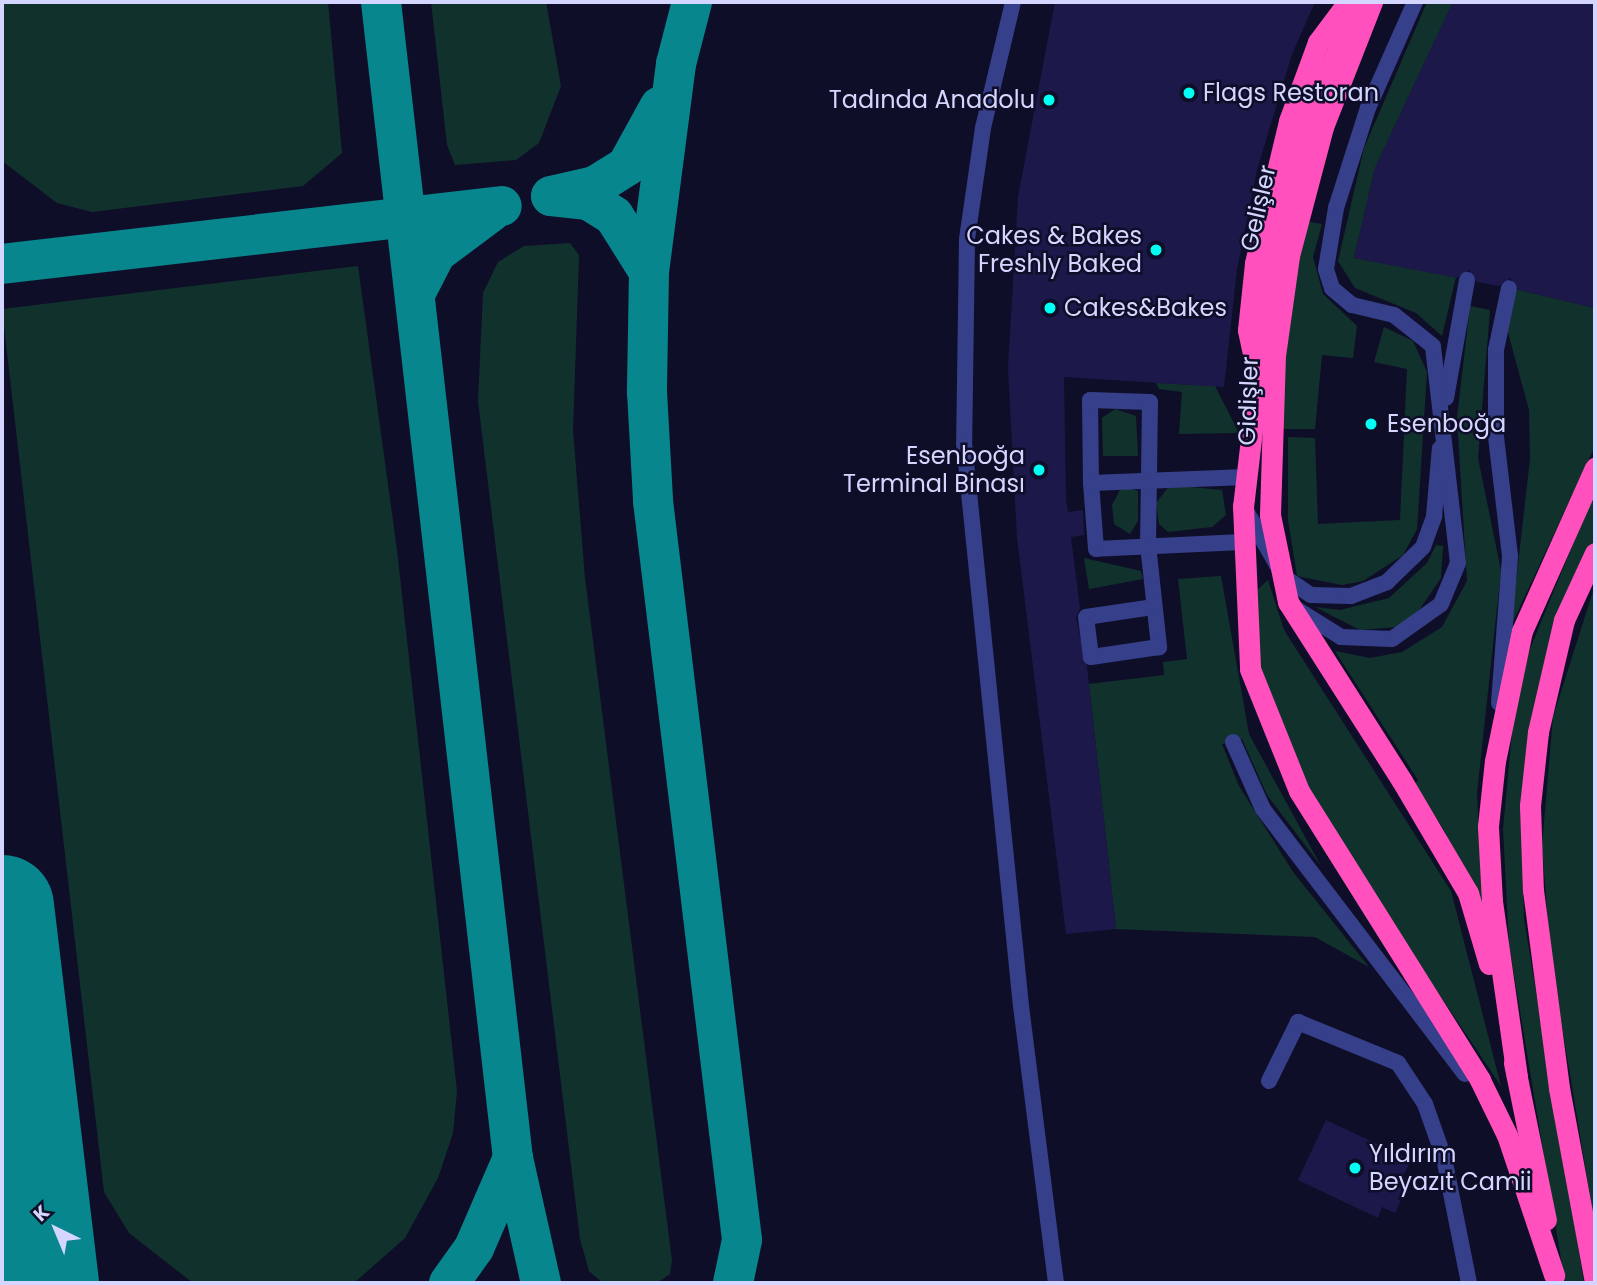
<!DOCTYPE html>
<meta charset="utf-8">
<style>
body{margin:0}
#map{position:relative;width:1597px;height:1285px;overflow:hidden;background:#0f0e28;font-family:Poppins,sans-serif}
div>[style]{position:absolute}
.green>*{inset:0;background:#11322c}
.taxiway>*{height:40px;margin:-20px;padding:0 20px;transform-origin:20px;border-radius:20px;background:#08868e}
.runway>*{height:103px;margin:-51.5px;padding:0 51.5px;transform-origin:51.5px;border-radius:51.5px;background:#08868e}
.building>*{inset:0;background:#1c194a}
.minor>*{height:16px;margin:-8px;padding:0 8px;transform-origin:8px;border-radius:8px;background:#363f8a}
.highway>*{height:21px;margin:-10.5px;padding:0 10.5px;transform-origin:10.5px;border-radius:10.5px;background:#ff50bd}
.highway-bridge>*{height:21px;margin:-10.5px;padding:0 10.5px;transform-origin:10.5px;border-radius:10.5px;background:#ff50bd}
.dots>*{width:19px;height:19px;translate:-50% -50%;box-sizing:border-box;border:4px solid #0f0e28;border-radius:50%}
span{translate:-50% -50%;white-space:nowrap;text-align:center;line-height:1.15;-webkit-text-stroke:5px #0f0e28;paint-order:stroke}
.poi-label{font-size:24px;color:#d5d6ff}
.left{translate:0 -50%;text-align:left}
.right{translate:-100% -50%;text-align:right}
.street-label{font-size:24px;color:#d5d6ff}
.frame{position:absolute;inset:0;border:4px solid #d5d6ff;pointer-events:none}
.north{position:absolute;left:21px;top:1194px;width:70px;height:70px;-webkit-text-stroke:5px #0f0e28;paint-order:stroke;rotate:317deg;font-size:19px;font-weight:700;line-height:28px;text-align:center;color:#d5d6ff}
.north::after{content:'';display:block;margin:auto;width:24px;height:32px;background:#d5d6ff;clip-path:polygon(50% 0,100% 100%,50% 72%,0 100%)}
</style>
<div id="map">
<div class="green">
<div style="clip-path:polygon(2px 2px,328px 2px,342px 153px,303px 186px,92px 212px,57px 203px,2px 161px)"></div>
<div style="clip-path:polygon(431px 2px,546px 2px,561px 86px,539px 143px,516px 160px,455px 165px,447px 145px)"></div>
<div style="clip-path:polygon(1427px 2px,1453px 2px,1375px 168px,1354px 258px,1456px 277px,1442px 336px,1416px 313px,1355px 288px,1338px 261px,1364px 148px)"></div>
<div style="clip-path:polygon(1305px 221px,1322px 224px,1313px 257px,1323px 294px,1357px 326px,1353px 358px,1322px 355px,1315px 429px,1280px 429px,1289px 315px)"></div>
<div style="clip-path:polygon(570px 243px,579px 255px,573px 431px,585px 578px,672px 1261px,670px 1274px,657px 1283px,603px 1283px,589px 1271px,580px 1239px,478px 401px,483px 293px,498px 262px,524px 246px)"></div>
<div style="clip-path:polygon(358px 266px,397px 550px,457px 1091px,453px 1133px,438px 1178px,405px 1238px,354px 1283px,193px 1283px,129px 1233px,104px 1192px,2px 309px)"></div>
<div style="clip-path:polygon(1515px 289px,1595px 308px,1595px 446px,1511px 626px,1530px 459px,1529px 410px,1506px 325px)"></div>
<div style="clip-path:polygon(1470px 306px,1490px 310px,1478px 458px,1501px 571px,1477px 793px,1483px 914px,1443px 828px,1413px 785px,1418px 780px,1335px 651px,1370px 658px,1402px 652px,1442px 627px,1467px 581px,1457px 418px)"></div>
<div style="clip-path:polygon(1384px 327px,1413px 341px,1427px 372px,1417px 529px,1403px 555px,1363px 581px,1342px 585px,1297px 576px,1288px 520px,1288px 437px,1315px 438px,1318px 524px,1400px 520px,1407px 369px,1374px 362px)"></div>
<div style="clip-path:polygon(1156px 383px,1215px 386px,1239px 433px,1179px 434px,1182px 392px,1159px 389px)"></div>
<div style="clip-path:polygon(1115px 409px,1136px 416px,1138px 456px,1103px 456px,1102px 418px)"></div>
<div style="clip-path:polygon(1170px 485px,1222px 490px,1226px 515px,1212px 527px,1168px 532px,1159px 524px,1156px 503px)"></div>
<div style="clip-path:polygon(1122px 486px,1138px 491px,1138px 521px,1130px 534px,1114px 524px,1112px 505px)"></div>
<div style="clip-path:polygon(1595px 491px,1595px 534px,1521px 797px,1524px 919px,1584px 1283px,1565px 1283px,1509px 944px,1503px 829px,1514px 712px,1530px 649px)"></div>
<div style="clip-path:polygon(1436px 545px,1443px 546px,1441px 578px,1415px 616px,1397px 627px,1360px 630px,1315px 607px,1340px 610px,1389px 598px,1427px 563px)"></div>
<div style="clip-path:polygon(1084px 558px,1141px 571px,1143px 579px,1089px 589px)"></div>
<div style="clip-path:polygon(1221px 576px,1249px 734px,1321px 866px,1267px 795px,1242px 739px,1222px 744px,1239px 786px,1293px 872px,1369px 967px,1315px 937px,1116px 929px,1089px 684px,1164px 675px,1163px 662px,1187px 659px,1178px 579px)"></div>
<div style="clip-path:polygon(1268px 580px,1284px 630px,1451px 891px,1501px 1086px,1334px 838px,1277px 729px,1259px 663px,1254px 593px)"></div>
<div style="clip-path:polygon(1595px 585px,1595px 1226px,1551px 959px,1542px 846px,1553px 717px)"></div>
</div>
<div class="taxiway">
<div style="left:381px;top:2px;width:1164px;rotate:83.49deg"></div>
<div style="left:513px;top:1158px;width:128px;rotate:77.4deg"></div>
<div style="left:692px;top:2px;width:64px;rotate:104.5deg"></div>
<div style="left:676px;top:64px;width:210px;rotate:97.4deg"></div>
<div style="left:649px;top:272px;width:120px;rotate:91deg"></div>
<div style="left:647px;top:392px;width:109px;rotate:86.8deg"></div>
<div style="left:653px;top:501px;width:744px;rotate:83.13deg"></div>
<div style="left:742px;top:1240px;width:44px;rotate:101.8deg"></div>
<div style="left:2px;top:264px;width:503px;rotate:-6.62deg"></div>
<div style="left:649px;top:272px;width:66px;rotate:-122deg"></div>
<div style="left:614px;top:216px;width:31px;rotate:-148deg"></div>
<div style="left:588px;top:200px;width:37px;rotate:-174deg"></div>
<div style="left:551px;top:196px;width:45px;rotate:-12.8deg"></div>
<div style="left:595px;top:186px;width:38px;rotate:-32deg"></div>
<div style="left:627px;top:166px;width:68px;rotate:-61.2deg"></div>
<div style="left:415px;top:294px;width:46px;rotate:-62.9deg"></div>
<div style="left:436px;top:253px;width:69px;rotate:-36.7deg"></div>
<div style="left:42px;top:1242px;width:42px;rotate:75deg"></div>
<div style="left:449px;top:1283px;width:43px;rotate:-54.5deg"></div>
<div style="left:474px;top:1248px;width:98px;rotate:-66.6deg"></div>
</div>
<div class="runway">
<div style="left:2px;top:906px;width:380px;rotate:83.2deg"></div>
</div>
<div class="building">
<div style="clip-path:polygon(1055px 2px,1315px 2px,1292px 54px,1257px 170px,1237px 269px,1224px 387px,1064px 377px,1066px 500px,1068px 512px,1083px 510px,1084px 535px,1071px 537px,1080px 608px,1076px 618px,1087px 667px,1116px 929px,1066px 934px,1017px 537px,1008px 368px,1018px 197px)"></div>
<div style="clip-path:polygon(1453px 2px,1595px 2px,1595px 308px,1519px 290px,1510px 278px,1499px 286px,1477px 282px,1469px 270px,1457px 278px,1354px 258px,1375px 168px)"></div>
<div style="clip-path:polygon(1326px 1120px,1411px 1160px,1403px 1176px,1410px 1180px,1395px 1213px,1382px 1207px,1378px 1218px,1298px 1180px)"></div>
</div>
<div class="minor">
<div style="left:1013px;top:2px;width:130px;rotate:103.4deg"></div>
<div style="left:983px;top:128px;width:112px;rotate:98.2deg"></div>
<div style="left:967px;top:239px;width:204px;rotate:90.8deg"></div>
<div style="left:964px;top:443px;width:566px;rotate:84.22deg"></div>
<div style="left:1021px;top:1006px;width:279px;rotate:82.8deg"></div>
<div style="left:1446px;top:398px;width:120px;rotate:-79.9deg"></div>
<div style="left:1091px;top:483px;width:83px;rotate:-90.7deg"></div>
<div style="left:1090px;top:400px;width:60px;rotate:1.9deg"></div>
<div style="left:1150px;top:402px;width:143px;rotate:90.8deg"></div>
<div style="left:1148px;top:545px;width:103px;rotate:83.8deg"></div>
<div style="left:1159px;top:647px;width:69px;rotate:171.6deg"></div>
<div style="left:1091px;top:657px;width:40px;rotate:-97.1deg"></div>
<div style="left:1086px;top:617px;width:69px;rotate:-8.4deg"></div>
<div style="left:1245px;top:509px;width:78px;rotate:60.2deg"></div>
<div style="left:1284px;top:577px;width:32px;rotate:34deg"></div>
<div style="left:1311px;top:595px;width:40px;rotate:1.4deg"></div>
<div style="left:1351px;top:596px;width:39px;rotate:-21deg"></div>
<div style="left:1387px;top:582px;width:50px;rotate:-44.2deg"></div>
<div style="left:1423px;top:547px;width:33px;rotate:-70deg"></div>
<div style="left:1434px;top:516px;width:68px;rotate:-85deg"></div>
<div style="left:1242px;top:542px;width:146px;rotate:177.3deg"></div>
<div style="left:1096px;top:549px;width:66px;rotate:-94.3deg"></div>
<div style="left:1091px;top:483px;width:155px;rotate:-2.2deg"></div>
<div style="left:1298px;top:610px;width:51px;rotate:32.1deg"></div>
<div style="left:1341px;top:637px;width:51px;rotate:2.2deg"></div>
<div style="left:1392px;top:639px;width:60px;rotate:-35.5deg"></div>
<div style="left:1441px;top:604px;width:44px;rotate:-67.5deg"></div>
<div style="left:1458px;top:563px;width:218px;rotate:-96.6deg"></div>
<div style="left:1433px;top:346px;width:50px;rotate:-141.5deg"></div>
<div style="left:1394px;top:315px;width:43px;rotate:-166.6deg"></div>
<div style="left:1352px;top:305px;width:26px;rotate:-140deg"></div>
<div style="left:1332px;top:288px;width:20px;rotate:-108deg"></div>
<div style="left:1326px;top:269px;width:62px;rotate:-80.7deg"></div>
<div style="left:1336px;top:208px;width:105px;rotate:-72.3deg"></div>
<div style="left:1368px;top:108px;width:116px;rotate:-66.1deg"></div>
<div style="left:1499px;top:703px;width:147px;rotate:-85.7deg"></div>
<div style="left:1510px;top:556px;width:121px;rotate:-96.7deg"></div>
<div style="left:1496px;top:436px;width:86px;rotate:-90deg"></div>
<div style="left:1496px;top:350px;width:63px;rotate:-78.2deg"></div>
<div style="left:1233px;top:742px;width:73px;rotate:65.9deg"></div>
<div style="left:1263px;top:809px;width:333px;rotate:52.7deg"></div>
<div style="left:1269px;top:1081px;width:66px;rotate:-63.8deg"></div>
<div style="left:1298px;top:1022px;width:108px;rotate:22.3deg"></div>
<div style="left:1398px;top:1063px;width:49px;rotate:56.6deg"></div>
<div style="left:1425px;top:1104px;width:57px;rotate:70.6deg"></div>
<div style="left:1444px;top:1158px;width:127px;rotate:78.7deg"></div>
</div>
<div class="highway">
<div style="left:1356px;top:2px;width:155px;rotate:111.3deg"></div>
<div style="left:1300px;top:146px;width:100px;rotate:105deg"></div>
<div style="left:1274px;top:243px;width:265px;rotate:96.7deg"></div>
<div style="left:1243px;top:506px;width:163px;rotate:87.5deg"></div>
<div style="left:1250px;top:669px;width:131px;rotate:68.1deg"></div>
<div style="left:1299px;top:791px;width:341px;rotate:57.9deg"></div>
<div style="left:1480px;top:1080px;width:61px;rotate:63.9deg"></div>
<div style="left:1507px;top:1135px;width:148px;rotate:71.4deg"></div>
<div style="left:1595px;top:553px;width:74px;rotate:114.8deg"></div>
<div style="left:1564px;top:620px;width:115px;rotate:103.1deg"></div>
<div style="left:1538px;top:732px;width:74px;rotate:96.2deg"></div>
<div style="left:1530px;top:806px;width:84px;rotate:88deg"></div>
<div style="left:1533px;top:890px;width:200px;rotate:82.5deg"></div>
<div style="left:1559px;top:1088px;width:198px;rotate:79.5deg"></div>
<div style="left:1402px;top:781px;width:130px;rotate:59.5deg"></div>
<div style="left:1468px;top:893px;width:74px;rotate:73.5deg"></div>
<div style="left:1514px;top:1063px;width:160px;rotate:78.5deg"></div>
<div style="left:1517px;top:1077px;width:178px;rotate:-98.1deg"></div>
<div style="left:1492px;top:901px;width:75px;rotate:-93.1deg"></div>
<div style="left:1488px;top:826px;width:65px;rotate:-83.9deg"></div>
<div style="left:1495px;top:761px;width:133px;rotate:-78.3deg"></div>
<div style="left:1522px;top:631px;width:179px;rotate:-65.9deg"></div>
</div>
<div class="highway-bridge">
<div style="left:1372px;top:2px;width:134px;rotate:111.4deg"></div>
<div style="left:1323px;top:127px;width:133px;rotate:104.8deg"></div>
<div style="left:1289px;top:256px;width:100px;rotate:98deg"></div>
<div style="left:1275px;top:355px;width:160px;rotate:91.8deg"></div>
<div style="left:1270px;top:515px;width:89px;rotate:78.3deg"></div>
<div style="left:1288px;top:602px;width:212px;rotate:57.5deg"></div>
<div style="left:1267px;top:419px;width:91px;rotate:-102.1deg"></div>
<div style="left:1248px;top:330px;width:67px;rotate:-84deg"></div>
<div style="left:1255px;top:263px;width:146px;rotate:-76.5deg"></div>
<div style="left:1289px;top:121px;width:84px;rotate:-69.8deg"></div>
<div style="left:1318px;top:42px;width:50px;rotate:-53.1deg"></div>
</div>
<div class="dots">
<div style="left:1189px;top:93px;background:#01fff4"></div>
<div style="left:1049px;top:100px;background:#01fff4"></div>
<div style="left:1156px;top:250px;background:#01fff4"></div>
<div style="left:1050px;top:308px;background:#01fff4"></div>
<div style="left:1371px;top:424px;background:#01fff4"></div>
<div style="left:1039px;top:470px;background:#01fff4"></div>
<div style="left:1355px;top:1168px;background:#01fff4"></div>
</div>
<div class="poi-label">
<span class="left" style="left:1203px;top:93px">Flags Restoran</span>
<span class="right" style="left:1035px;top:100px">Tadında Anadolu</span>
<span class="right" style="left:1142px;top:250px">Cakes &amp; Bakes<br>Freshly Baked</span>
<span class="left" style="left:1064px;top:308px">Cakes&amp;Bakes</span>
<span class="left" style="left:1387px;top:424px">Esenboğa</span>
<span class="right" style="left:1025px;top:470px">Esenboğa<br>Terminal Binası</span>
<span class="left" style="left:1369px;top:1168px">Yıldırım<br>Beyazıt Camii</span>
</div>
<div class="street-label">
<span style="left:1258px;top:208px;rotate:-77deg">Gelişler</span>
<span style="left:1248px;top:401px;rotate:-88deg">Gidişler</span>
</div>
<div class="frame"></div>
<div class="north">K</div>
</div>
